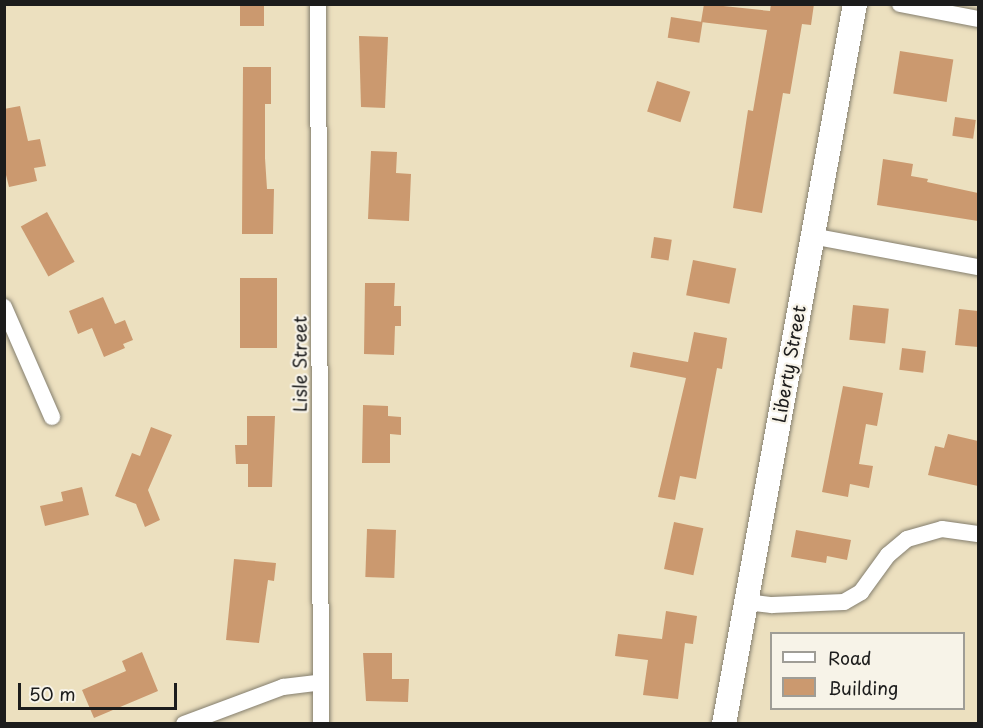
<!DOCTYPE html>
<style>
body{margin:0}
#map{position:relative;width:983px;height:728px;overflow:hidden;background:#ece0bf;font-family:"Playpen Sans",sans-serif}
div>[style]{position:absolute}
.building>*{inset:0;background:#cb996f;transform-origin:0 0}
.roads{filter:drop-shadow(0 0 2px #847e6e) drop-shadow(0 0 2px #847e6e)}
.minor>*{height:16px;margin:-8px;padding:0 8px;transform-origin:8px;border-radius:8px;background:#fff}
.secondary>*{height:24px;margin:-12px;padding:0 12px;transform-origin:12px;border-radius:12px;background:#fff}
span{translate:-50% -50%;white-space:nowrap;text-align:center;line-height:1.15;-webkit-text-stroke:4.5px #f7f3e8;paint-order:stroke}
.street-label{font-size:18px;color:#1c1c1c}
.frame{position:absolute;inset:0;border:6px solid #1c1c1c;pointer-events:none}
.legend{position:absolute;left:770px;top:632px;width:195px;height:78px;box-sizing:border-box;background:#f7f3e8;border:2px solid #9f9d96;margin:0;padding:8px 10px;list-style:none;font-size:18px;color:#1c1c1c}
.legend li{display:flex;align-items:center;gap:12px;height:30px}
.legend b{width:30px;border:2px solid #9f9d96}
.scale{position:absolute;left:18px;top:683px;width:159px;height:27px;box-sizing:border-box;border:3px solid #1c1c1c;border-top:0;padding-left:8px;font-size:18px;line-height:21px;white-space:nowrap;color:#1c1c1c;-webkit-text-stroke:4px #f7f3e8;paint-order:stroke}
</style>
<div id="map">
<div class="building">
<div style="left:240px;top:4px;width:24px;height:22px"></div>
<div style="clip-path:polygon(704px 4px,770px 11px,771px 4px,814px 4px,811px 25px,802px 24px,790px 94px,783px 93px,762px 213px,733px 208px,748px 110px,753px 111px,767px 30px,701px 22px)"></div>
<div style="left:671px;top:17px;width:32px;height:21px;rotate:9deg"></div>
<div style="clip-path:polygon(359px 36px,388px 37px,385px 108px,361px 107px)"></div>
<div style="left:900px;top:51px;width:54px;height:43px;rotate:9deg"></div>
<div style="clip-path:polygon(243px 67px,271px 67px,271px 104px,265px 104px,265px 158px,267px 189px,274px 189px,273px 234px,242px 234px)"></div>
<div style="left:657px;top:81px;width:35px;height:32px;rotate:18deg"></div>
<div style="clip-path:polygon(20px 106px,28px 141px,40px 139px,46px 166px,34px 168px,37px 181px,9px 187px,4px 167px,4px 109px)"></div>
<div style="left:955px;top:117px;width:21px;height:19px;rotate:8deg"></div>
<div style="clip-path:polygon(371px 151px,397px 152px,396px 173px,411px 174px,409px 221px,368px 219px)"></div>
<div style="clip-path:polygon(883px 159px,913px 164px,911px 176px,928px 179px,927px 182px,978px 193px,978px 221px,877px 205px)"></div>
<div style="left:47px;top:212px;width:57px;height:30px;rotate:61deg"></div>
<div style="left:654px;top:237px;width:18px;height:21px;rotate:9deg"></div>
<div style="left:693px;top:260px;width:44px;height:36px;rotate:11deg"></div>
<div style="left:240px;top:278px;width:37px;height:70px"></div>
<div style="clip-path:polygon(365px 283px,395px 283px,394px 306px,401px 306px,401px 326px,395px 326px,394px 355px,364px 354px)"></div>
<div style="clip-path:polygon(103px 297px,115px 324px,125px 320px,133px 340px,123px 344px,125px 348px,104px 357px,92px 328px,78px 334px,69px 311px)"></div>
<div style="left:853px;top:305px;width:36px;height:35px;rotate:6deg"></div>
<div style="clip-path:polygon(959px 309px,978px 311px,978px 347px,955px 345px)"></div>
<div style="clip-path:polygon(694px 332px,727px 338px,722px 369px,717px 368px,696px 479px,680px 476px,675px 500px,658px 497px,686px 378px,630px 367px,633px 352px,688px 362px)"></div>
<div style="left:902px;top:348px;width:24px;height:22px;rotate:7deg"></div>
<div style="clip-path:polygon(843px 386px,883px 393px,877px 426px,866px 424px,859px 464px,873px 466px,869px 488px,850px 484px,848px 497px,822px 492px)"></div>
<div style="clip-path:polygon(363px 405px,388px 406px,388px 416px,401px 417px,401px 435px,390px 434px,390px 463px,362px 463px)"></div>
<div style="clip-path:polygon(247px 416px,275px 416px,272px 487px,248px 487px,248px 464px,236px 464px,235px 445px,247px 445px)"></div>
<div style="clip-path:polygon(151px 427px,172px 435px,148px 490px,160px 520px,145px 527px,136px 504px,115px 496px,132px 453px,140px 456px)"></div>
<div style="clip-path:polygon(948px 434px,978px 441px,978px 486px,928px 475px,935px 446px,944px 448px)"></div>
<div style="clip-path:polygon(82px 487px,89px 515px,45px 526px,40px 506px,63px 501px,61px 492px)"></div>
<div style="left:674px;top:522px;width:30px;height:48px;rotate:12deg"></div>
<div style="left:367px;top:529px;width:29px;height:48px;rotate:2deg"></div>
<div style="clip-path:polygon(796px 530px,851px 540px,847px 560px,827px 556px,826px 563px,791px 557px)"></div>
<div style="clip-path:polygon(234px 559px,276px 563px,274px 581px,268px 580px,259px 643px,226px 640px)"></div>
<div style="clip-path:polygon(666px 611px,697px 616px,693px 644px,685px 643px,678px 699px,643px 695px,648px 660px,615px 656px,618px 634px,662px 639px)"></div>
<div style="clip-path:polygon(142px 652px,158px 691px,94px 718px,82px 690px,126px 671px,122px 661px)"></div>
<div style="clip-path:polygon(363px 653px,392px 653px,392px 679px,409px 679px,408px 702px,366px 701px)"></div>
</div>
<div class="roads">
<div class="minor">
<div style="left:318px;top:4px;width:720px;rotate:89.76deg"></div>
<div style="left:900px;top:4px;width:79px;rotate:10.9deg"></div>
<div style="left:812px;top:236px;width:169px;rotate:10.6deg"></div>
<div style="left:4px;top:307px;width:120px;rotate:66.4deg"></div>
<div style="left:746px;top:602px;width:26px;rotate:7deg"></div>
<div style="left:772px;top:605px;width:72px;rotate:-2.4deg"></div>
<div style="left:844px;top:602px;width:20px;rotate:-30deg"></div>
<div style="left:861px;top:592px;width:46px;rotate:-53.9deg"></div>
<div style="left:888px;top:555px;width:25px;rotate:-40deg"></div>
<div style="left:907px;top:539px;width:36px;rotate:-16deg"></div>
<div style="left:942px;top:529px;width:36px;rotate:8deg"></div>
<div style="left:184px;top:724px;width:106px;rotate:-20.5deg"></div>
<div style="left:283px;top:687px;width:38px;rotate:-7deg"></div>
</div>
<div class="secondary">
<div style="left:724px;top:724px;width:732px;rotate:-79.69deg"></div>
</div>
</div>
<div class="street-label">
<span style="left:300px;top:364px;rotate:-90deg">Lisle Street</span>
<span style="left:789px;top:364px;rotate:-80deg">Liberty Street</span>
</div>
<div class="frame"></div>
<ul class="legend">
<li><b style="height:8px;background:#fff"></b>Road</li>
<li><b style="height:16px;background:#cb996f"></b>Building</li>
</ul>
<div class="scale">50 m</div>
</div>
